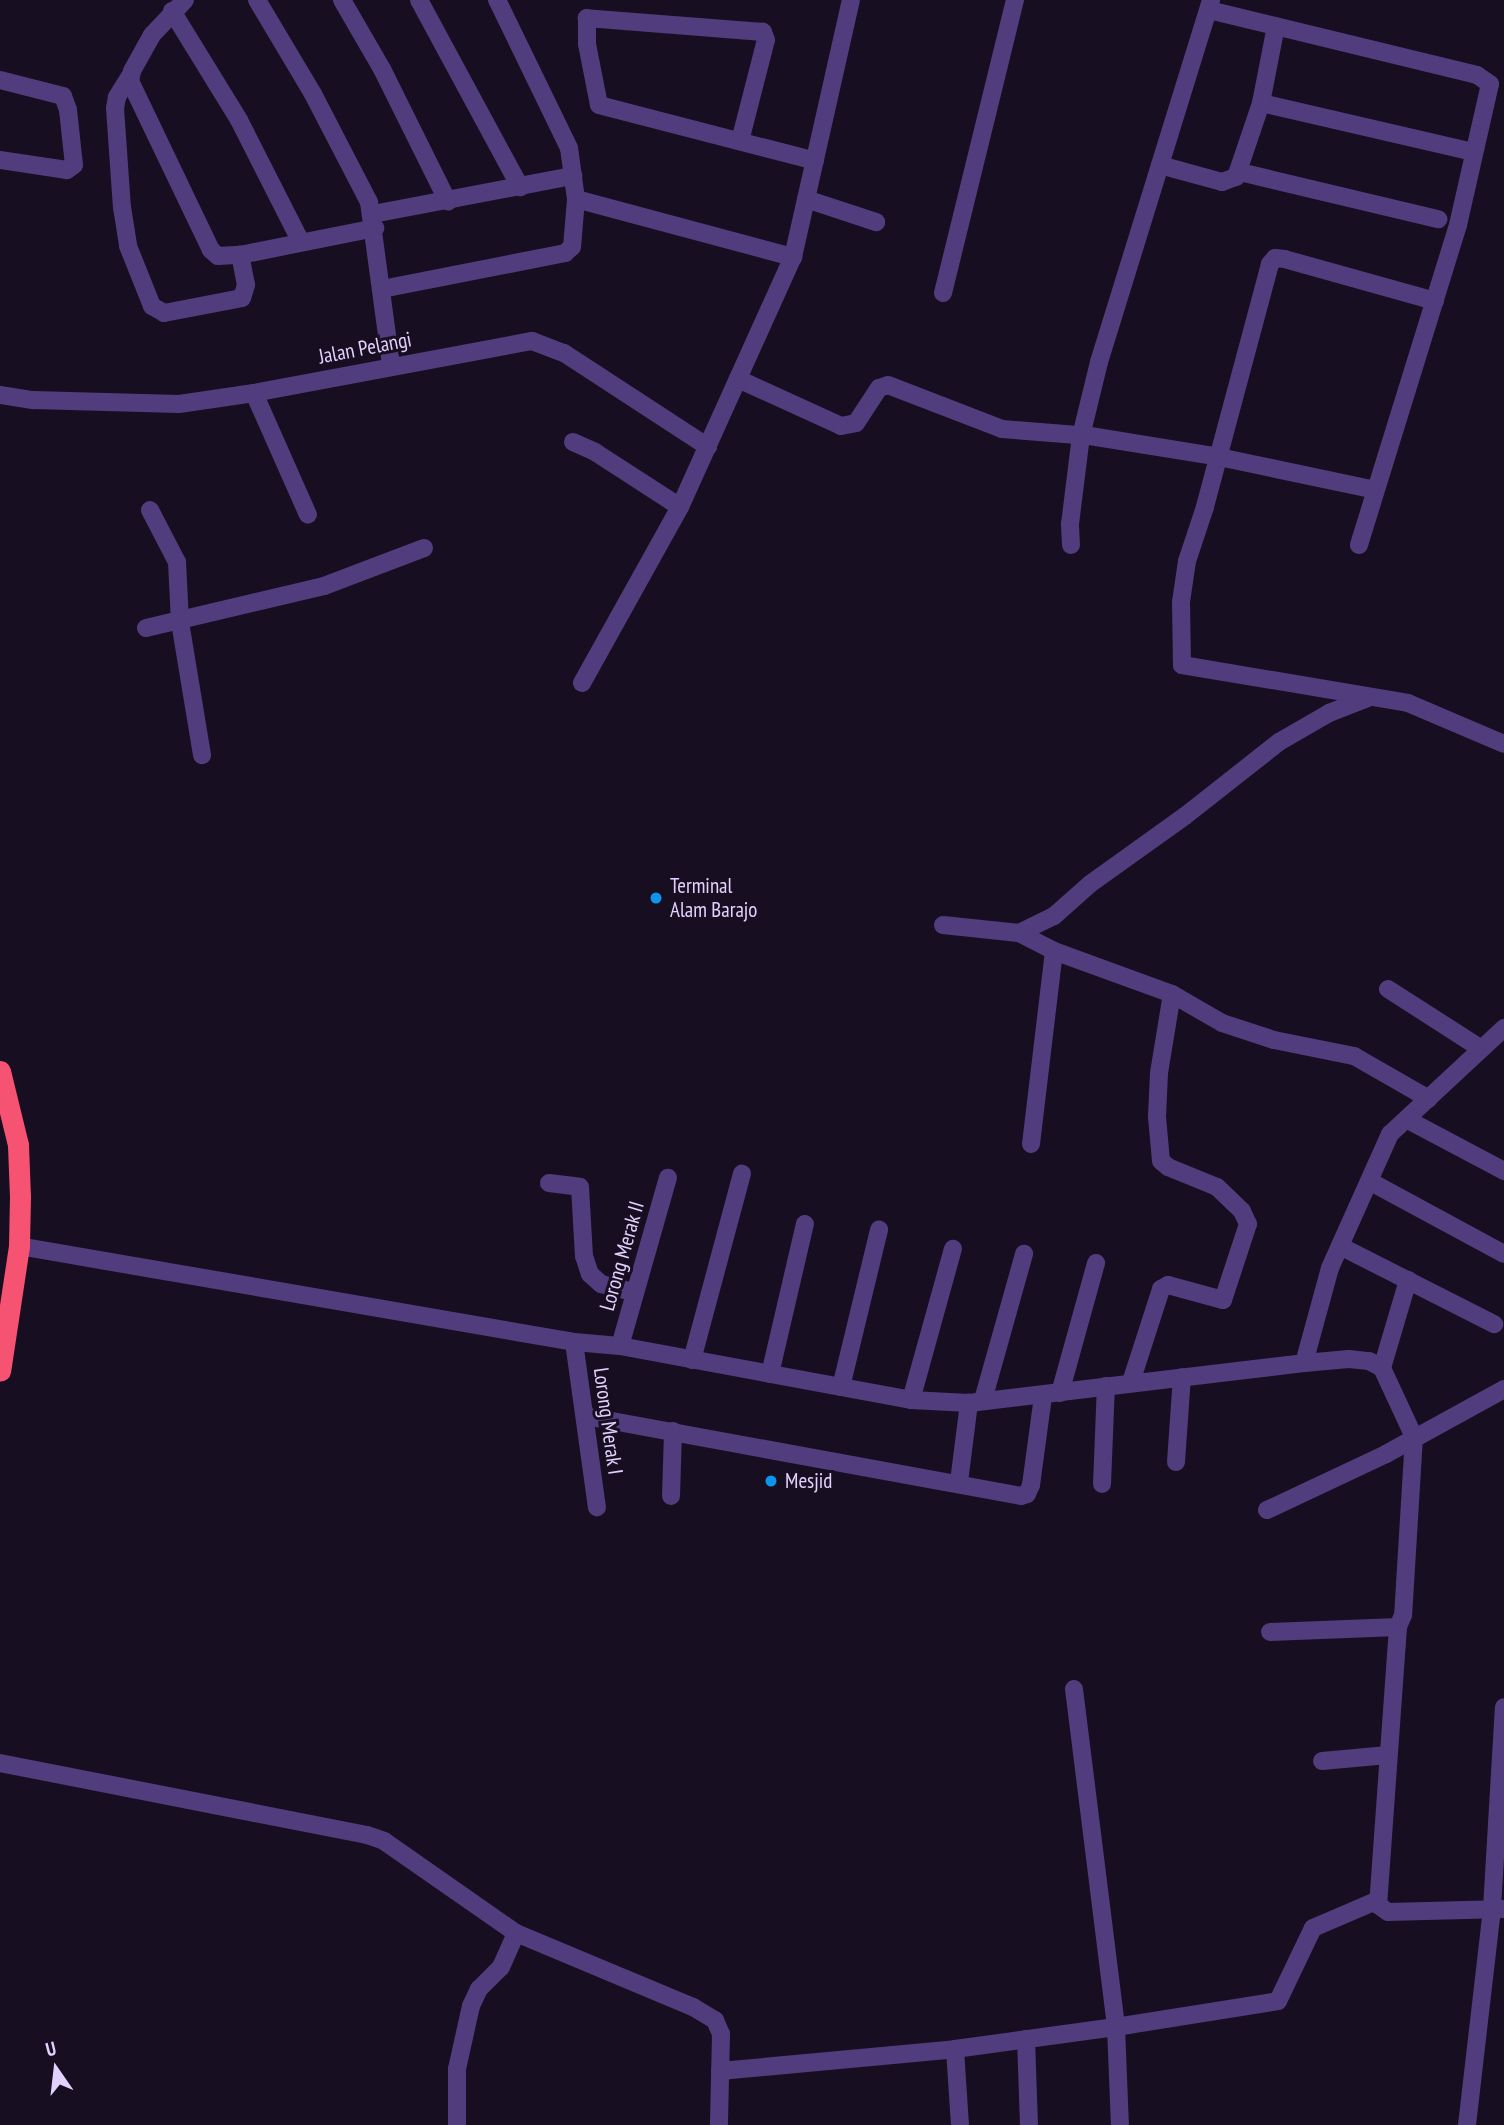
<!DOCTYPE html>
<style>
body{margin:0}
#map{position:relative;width:1504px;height:2125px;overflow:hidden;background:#170e21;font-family:"PT Sans Narrow",sans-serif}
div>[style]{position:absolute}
.minor>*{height:18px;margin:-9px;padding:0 9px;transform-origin:9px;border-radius:9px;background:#513c7d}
.highway>*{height:21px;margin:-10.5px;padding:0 10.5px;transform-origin:10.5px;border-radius:10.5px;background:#f65271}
.dots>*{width:19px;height:19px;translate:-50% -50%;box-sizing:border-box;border:4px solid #170e21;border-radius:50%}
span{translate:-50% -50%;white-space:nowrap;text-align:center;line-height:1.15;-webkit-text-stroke:6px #170e21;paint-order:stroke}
.street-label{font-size:21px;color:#e2d1fd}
.poi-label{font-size:21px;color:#e2d1fd}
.left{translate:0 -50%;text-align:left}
.north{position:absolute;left:21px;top:2034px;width:70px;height:70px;-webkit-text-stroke:5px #170e21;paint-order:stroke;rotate:346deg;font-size:19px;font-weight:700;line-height:28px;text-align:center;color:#e2d1fd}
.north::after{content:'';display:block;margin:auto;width:24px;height:32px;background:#e2d1fd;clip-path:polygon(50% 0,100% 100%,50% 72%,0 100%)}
</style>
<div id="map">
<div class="minor">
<div style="left:185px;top:0;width:48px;rotate:133.3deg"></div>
<div style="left:152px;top:35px;width:41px;rotate:119.1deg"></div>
<div style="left:132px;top:71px;width:10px;rotate:101deg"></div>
<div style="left:130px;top:81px;width:187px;rotate:64.4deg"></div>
<div style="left:211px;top:250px;width:9px;rotate:41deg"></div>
<div style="left:218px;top:256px;width:22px;rotate:-3deg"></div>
<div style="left:240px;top:255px;width:138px;rotate:-11.3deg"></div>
<div style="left:257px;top:0;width:109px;rotate:59.2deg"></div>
<div style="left:313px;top:94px;width:122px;rotate:62.6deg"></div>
<div style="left:369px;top:202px;width:164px;rotate:82.3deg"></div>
<div style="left:342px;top:0;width:80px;rotate:59.9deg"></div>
<div style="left:382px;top:69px;width:148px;rotate:63.6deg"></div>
<div style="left:419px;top:0;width:213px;rotate:61.6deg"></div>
<div style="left:1209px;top:10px;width:276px;rotate:13.6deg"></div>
<div style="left:1477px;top:75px;width:16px;rotate:35deg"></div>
<div style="left:1490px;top:84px;width:145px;rotate:102.8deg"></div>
<div style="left:1458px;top:225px;width:335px;rotate:107.2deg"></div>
<div style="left:172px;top:11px;width:128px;rotate:58.4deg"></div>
<div style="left:239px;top:120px;width:137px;rotate:63.1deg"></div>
<div style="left:130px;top:76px;width:25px;rotate:122deg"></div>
<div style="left:117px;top:97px;width:11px;rotate:100deg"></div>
<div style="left:115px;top:108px;width:99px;rotate:86deg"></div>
<div style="left:122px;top:207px;width:39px;rotate:81deg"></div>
<div style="left:128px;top:246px;width:65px;rotate:68.2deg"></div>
<div style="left:152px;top:306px;width:14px;rotate:30deg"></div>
<div style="left:164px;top:313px;width:79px;rotate:-10.9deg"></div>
<div style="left:242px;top:298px;width:14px;rotate:-73deg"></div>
<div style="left:246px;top:285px;width:31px;rotate:-101deg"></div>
<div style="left:0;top:80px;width:65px;rotate:14.3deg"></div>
<div style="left:63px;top:96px;width:15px;rotate:70deg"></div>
<div style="left:68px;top:110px;width:55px;rotate:83.8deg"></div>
<div style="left:74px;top:165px;width:9px;rotate:144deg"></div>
<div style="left:67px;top:170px;width:68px;rotate:-171.5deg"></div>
<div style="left:1261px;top:103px;width:209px;rotate:13deg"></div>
<div style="left:740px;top:141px;width:104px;rotate:-75.6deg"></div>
<div style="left:766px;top:40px;width:9px;rotate:-111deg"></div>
<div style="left:763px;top:32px;width:177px;rotate:-175.5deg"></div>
<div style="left:587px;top:18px;width:26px;rotate:90deg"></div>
<div style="left:587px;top:44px;width:62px;rotate:78.9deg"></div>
<div style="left:599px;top:105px;width:223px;rotate:14.5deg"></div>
<div style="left:1160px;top:165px;width:64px;rotate:15.3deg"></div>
<div style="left:1222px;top:182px;width:15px;rotate:-20deg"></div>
<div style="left:1236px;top:177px;width:78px;rotate:-71.3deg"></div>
<div style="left:1261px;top:103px;width:78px;rotate:-79deg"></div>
<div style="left:1240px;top:172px;width:204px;rotate:13.4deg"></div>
<div style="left:576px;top:199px;width:225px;rotate:15deg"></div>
<div style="left:806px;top:199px;width:74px;rotate:18.2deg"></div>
<div style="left:373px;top:214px;width:204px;rotate:-10.8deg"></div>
<div style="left:382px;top:289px;width:187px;rotate:-11.1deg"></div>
<div style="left:565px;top:253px;width:9px;rotate:-41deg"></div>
<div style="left:572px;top:247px;width:48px;rotate:-85.2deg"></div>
<div style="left:576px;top:199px;width:51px;rotate:-97.8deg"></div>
<div style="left:569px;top:148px;width:165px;rotate:-115.9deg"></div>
<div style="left:943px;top:293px;width:302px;rotate:-76.2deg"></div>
<div style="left:1435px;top:301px;width:156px;rotate:-164.4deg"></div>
<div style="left:1285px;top:259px;width:10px;rotate:-174deg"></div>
<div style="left:1275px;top:258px;width:8px;rotate:130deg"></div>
<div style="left:1270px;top:264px;width:252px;rotate:105deg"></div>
<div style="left:1205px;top:507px;width:57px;rotate:108.4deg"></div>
<div style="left:1187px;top:561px;width:41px;rotate:98.3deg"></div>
<div style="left:1181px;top:602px;width:63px;rotate:89.1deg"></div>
<div style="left:1182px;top:665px;width:229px;rotate:9.5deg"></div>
<div style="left:1408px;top:703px;width:104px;rotate:23.1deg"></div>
<div style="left:738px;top:379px;width:113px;rotate:24.5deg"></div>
<div style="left:841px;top:426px;width:15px;rotate:-11deg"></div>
<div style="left:856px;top:423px;width:42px;rotate:-56.7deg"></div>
<div style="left:879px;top:388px;width:9px;rotate:-18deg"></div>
<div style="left:888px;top:385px;width:122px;rotate:21.1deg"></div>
<div style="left:1002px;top:429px;width:88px;rotate:4.5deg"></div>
<div style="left:1090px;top:436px;width:131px;rotate:9.2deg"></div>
<div style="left:1219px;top:457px;width:159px;rotate:11.9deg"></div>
<div style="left:254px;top:393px;width:133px;rotate:66.1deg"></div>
<div style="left:0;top:395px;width:33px;rotate:9deg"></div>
<div style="left:33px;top:400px;width:146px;rotate:1.6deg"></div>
<div style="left:179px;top:404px;width:76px;rotate:-8.3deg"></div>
<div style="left:254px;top:393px;width:283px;rotate:-10.6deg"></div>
<div style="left:532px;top:341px;width:34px;rotate:21deg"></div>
<div style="left:564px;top:353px;width:172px;rotate:33.1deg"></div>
<div style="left:573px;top:442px;width:24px;rotate:24deg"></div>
<div style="left:595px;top:452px;width:101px;rotate:32.9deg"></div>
<div style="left:150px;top:510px;width:59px;rotate:62.6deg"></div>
<div style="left:177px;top:562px;width:60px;rotate:87.1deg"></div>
<div style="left:180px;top:622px;width:135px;rotate:80.6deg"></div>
<div style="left:1071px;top:545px;width:21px;rotate:-93deg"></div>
<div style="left:1070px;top:524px;width:89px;rotate:-82.9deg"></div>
<div style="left:1081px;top:436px;width:76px;rotate:-76.3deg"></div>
<div style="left:1099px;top:362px;width:379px;rotate:-72.8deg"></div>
<div style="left:146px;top:628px;width:183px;rotate:-13.3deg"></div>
<div style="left:324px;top:586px;width:107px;rotate:-20.8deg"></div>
<div style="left:582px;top:683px;width:201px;rotate:-60.9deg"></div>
<div style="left:680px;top:507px;width:274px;rotate:-65.7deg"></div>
<div style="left:793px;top:257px;width:263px;rotate:-77.3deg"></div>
<div style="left:943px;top:925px;width:76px;rotate:6deg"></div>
<div style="left:1019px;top:933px;width:39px;rotate:27deg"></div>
<div style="left:1054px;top:951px;width:126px;rotate:20deg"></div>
<div style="left:1172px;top:994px;width:58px;rotate:30.1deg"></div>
<div style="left:1222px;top:1023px;width:55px;rotate:18.1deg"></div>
<div style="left:1274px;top:1040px;width:82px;rotate:11.3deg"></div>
<div style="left:1354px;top:1056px;width:86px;rotate:29.8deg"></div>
<div style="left:1019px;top:933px;width:39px;rotate:-26deg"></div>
<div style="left:1054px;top:916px;width:48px;rotate:-41.6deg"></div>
<div style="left:1090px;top:884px;width:117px;rotate:-35.6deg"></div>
<div style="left:1185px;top:816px;width:120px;rotate:-38.2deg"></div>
<div style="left:1279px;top:742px;width:58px;rotate:-30.1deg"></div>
<div style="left:1329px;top:713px;width:42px;rotate:-21deg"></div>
<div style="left:1388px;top:989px;width:109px;rotate:32.7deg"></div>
<div style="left:1408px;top:1120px;width:109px;rotate:28deg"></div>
<div style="left:1031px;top:1144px;width:194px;rotate:-83.2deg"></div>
<div style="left:1371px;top:1182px;width:151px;rotate:28.4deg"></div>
<div style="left:549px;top:1183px;width:31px;rotate:7deg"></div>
<div style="left:580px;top:1187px;width:69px;rotate:86.7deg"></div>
<div style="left:584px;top:1256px;width:19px;rotate:72deg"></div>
<div style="left:590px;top:1274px;width:15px;rotate:42deg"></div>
<div style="left:601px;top:1284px;width:34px;rotate:14deg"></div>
<div style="left:19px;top:1246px;width:563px;rotate:9.81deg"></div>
<div style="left:574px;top:1342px;width:46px;rotate:5deg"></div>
<div style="left:620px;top:1346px;width:296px;rotate:10.5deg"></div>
<div style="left:911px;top:1400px;width:58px;rotate:3deg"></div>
<div style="left:969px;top:1403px;width:337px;rotate:-6.8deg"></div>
<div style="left:1304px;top:1363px;width:45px;rotate:-5.1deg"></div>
<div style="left:1349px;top:1359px;width:20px;rotate:6deg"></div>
<div style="left:1369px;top:1361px;width:15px;rotate:28deg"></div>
<div style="left:1382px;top:1368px;width:76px;rotate:65.1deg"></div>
<div style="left:1414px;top:1437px;width:178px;rotate:93.5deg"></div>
<div style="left:1403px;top:1615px;width:13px;rotate:113deg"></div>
<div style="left:1398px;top:1627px;width:128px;rotate:177.8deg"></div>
<div style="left:1340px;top:1246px;width:173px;rotate:26.9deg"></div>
<div style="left:574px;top:1342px;width:167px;rotate:82.1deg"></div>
<div style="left:620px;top:1346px;width:175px;rotate:-74.1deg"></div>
<div style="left:692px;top:1360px;width:193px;rotate:-75deg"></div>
<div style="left:1304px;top:1363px;width:98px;rotate:-74.7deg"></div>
<div style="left:1330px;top:1268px;width:147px;rotate:-65.9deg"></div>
<div style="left:1390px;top:1134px;width:156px;rotate:-42.9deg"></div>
<div style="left:1382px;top:1368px;width:92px;rotate:-73.5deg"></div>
<div style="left:770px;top:1374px;width:154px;rotate:-76.9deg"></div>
<div style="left:1131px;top:1382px;width:98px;rotate:-72.1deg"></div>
<div style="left:1161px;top:1289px;width:8px;rotate:-30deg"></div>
<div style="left:1168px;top:1285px;width:57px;rotate:15.3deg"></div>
<div style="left:1223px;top:1300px;width:80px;rotate:-71.8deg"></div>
<div style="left:1248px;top:1224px;width:14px;rotate:-115deg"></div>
<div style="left:1242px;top:1211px;width:35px;rotate:-136deg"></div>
<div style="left:1217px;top:1187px;width:53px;rotate:-157.8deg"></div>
<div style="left:1168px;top:1167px;width:9px;rotate:-139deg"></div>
<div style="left:1161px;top:1161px;width:44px;rotate:-95.2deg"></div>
<div style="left:1157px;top:1117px;width:44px;rotate:-87.4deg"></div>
<div style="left:1159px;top:1073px;width:80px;rotate:-80.7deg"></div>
<div style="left:841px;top:1387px;width:162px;rotate:-76.4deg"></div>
<div style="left:1060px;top:1393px;width:135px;rotate:-74.5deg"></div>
<div style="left:911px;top:1400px;width:157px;rotate:-74.5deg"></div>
<div style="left:983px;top:1400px;width:152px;rotate:-74.3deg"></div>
<div style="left:585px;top:1416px;width:443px;rotate:10.4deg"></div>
<div style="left:1021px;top:1496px;width:6px;rotate:-18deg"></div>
<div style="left:1027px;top:1494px;width:10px;rotate:-66deg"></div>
<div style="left:1031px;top:1485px;width:90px;rotate:-82.3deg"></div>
<div style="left:1176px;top:1462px;width:85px;rotate:-86deg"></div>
<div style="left:959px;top:1482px;width:80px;rotate:-82.8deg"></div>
<div style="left:1102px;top:1484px;width:98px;rotate:-87.7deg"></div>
<div style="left:671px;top:1496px;width:65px;rotate:-88.2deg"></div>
<div style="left:1267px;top:1510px;width:132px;rotate:-25.2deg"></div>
<div style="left:1386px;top:1454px;width:135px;rotate:-28.8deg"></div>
<div style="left:1398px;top:1627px;width:279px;rotate:94.1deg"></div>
<div style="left:1378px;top:1905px;width:12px;rotate:35deg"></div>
<div style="left:1388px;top:1912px;width:116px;rotate:-1.5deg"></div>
<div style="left:1074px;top:1689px;width:341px;rotate:82.9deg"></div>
<div style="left:1116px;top:2027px;width:164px;rotate:-9.1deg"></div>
<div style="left:1278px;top:2001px;width:81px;rotate:-64.4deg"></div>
<div style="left:1313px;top:1928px;width:71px;rotate:-23.3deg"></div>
<div style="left:1322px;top:1761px;width:66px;rotate:-5.2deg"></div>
<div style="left:0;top:1763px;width:374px;rotate:11.1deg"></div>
<div style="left:367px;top:1835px;width:18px;rotate:19deg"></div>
<div style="left:384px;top:1841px;width:161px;rotate:34.9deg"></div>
<div style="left:516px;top:1933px;width:192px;rotate:22.7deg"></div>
<div style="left:693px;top:2007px;width:26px;rotate:31deg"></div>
<div style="left:715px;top:2020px;width:15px;rotate:67deg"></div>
<div style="left:721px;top:2034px;width:91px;rotate:91.3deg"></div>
<div style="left:1026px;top:2039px;width:86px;rotate:88deg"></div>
<div style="left:720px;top:2071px;width:236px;rotate:-5.3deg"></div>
<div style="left:457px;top:2125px;width:56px;rotate:-90deg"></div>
<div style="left:457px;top:2069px;width:65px;rotate:-77.5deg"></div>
<div style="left:471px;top:2006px;width:19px;rotate:-65deg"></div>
<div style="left:479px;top:1989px;width:31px;rotate:-45deg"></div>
<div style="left:501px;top:1967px;width:37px;rotate:-66deg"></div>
<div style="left:960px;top:2125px;width:76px;rotate:-93.8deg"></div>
<div style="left:955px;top:2049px;width:162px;rotate:-7.8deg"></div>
<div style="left:1116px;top:2027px;width:98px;rotate:87.7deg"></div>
<div style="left:1467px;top:2125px;width:218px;rotate:-83.4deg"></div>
<div style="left:1492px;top:1908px;width:201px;rotate:-86.6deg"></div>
</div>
<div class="highway">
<div style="left:0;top:1071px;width:76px;rotate:76.3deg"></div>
<div style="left:18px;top:1145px;width:52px;rotate:87.8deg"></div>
<div style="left:20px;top:1197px;width:49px;rotate:91.2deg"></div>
<div style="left:19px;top:1246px;width:126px;rotate:98.6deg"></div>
</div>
<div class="dots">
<div style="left:656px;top:898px;background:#0d95ec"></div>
<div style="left:771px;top:1481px;background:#0d95ec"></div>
</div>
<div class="street-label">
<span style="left:365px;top:348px;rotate:-11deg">Jalan Pelangi</span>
<span style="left:622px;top:1256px;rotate:-74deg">Lorong Merak II</span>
<span style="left:608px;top:1421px;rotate:82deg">Lorong Merak I</span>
</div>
<div class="poi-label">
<span class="left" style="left:670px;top:898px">Terminal<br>Alam Barajo</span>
<span class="left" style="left:785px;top:1481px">Mesjid</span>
</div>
<div class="north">U</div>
</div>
